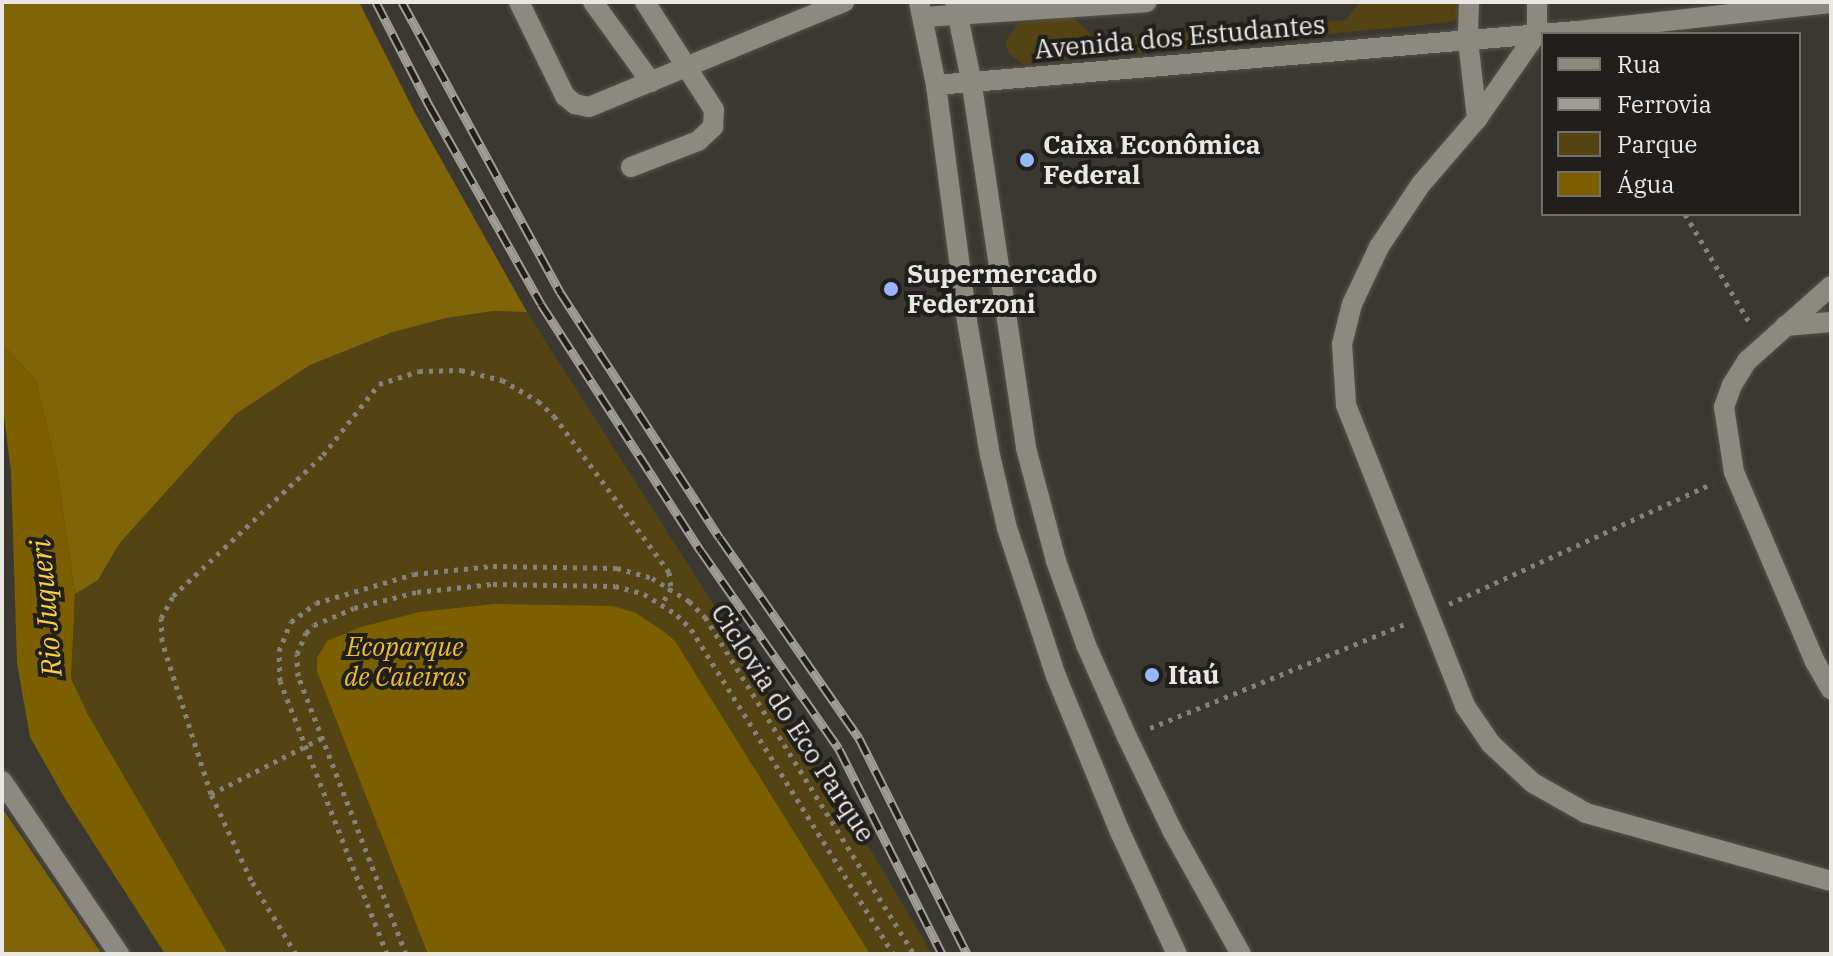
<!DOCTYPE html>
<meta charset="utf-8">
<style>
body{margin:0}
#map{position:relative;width:1833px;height:956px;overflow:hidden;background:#3a3830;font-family:"IBM Plex Serif",serif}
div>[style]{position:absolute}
.green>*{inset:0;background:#544313}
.forest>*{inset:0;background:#806408}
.water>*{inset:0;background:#7c6000}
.path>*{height:5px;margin-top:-2.5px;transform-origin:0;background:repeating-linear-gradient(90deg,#84827b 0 4px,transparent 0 10px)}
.roads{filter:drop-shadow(0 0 2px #56534d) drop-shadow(0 0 2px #56534d)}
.minor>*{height:20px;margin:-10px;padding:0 10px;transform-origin:10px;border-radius:10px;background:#8c8980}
.rail>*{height:9px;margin-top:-4.5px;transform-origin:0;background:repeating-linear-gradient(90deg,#201f1c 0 18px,#9f9d96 0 36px);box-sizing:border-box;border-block:2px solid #9f9d96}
.dots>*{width:22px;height:22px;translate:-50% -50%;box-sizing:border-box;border:4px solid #201f1c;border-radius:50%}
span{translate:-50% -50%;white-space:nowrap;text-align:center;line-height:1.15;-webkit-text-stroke:8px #201f1c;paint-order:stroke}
.street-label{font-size:26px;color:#eae8e3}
.poi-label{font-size:26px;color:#eae8e3;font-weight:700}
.left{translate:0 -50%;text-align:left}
.park-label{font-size:26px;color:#edbd27;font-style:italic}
.water-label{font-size:28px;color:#ffcf42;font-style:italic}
.frame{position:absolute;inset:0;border:4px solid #eae8e3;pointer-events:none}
.legend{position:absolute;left:1541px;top:32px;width:260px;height:184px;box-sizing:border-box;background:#201f1c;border:2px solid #716f6c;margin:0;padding:10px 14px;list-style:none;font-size:24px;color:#eae8e3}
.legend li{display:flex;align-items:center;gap:16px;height:40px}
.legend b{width:40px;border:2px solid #716f6c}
</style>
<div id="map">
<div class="green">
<div style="clip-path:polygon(1360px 2px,1456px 2px,1461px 14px,1452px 22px,1022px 64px,1008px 52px,1006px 41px,1018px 23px,1073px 17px,1097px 41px,1346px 20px)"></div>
<div style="clip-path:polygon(493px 311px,527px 312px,878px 862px,932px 954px,228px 954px,87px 713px,71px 678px,75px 594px,98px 580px,119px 544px,236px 414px,310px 365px,390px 333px,446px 318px)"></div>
</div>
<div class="forest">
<div style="clip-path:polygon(2px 2px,359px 2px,415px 113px,527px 312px,493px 311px,446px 318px,390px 333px,310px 365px,236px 414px,119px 544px,98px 580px,75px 594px,56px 466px,36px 381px,2px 343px)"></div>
<div style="clip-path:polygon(2px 808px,102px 954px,2px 954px)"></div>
</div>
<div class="water">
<div style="clip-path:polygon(2px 343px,36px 381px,56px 466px,75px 594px,71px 678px,87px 713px,228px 954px,165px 954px,64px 797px,30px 737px,17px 663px,11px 472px,2px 400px)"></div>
<div style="clip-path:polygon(494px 604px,613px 606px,636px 613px,663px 631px,675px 641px,870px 954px,428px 954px,317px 671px,317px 658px,327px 641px,361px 627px,420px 612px)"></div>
</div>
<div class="path">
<div style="left:1685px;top:214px;width:129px;rotate:59.3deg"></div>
<div style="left:1449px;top:604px;width:290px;rotate:-24.6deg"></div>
<div style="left:1150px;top:728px;width:278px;rotate:-22.2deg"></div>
<div style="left:211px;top:794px;width:124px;rotate:-26.8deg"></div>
<div style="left:296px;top:954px;width:87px;rotate:-121.3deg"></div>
<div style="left:251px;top:880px;width:95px;rotate:-114.9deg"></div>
<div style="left:211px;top:794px;width:161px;rotate:-107.8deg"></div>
<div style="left:162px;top:641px;width:23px;rotate:-92deg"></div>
<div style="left:161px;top:618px;width:25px;rotate:-61deg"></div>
<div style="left:173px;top:596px;width:206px;rotate:-43.2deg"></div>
<div style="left:323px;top:455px;width:90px;rotate:-51.7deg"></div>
<div style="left:379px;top:384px;width:42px;rotate:-18deg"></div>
<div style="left:419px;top:371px;width:42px;rotate:-1.4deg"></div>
<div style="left:461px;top:370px;width:42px;rotate:13.7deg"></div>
<div style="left:502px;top:380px;width:42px;rotate:30.3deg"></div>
<div style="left:538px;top:401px;width:22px;rotate:43deg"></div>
<div style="left:554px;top:416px;width:194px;rotate:53.6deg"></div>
<div style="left:669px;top:572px;width:16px;rotate:83deg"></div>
<div style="left:671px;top:588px;width:18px;rotate:119deg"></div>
<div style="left:387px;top:954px;width:293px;rotate:-111.4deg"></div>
<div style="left:280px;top:681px;width:30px;rotate:-92deg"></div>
<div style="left:279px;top:651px;width:31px;rotate:-68deg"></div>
<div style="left:291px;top:622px;width:31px;rotate:-37deg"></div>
<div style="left:316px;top:603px;width:102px;rotate:-16.5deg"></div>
<div style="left:414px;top:574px;width:79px;rotate:-5.8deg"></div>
<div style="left:493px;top:566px;width:124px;rotate:0.9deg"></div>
<div style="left:617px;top:568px;width:36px;rotate:16deg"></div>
<div style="left:652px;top:578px;width:44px;rotate:31.9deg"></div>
<div style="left:689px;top:601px;width:23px;rotate:45deg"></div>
<div style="left:705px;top:617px;width:397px;rotate:58.2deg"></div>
<div style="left:406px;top:954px;width:298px;rotate:-111.2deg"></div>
<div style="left:298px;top:676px;width:22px;rotate:-93deg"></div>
<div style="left:297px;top:654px;width:23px;rotate:-67deg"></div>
<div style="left:306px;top:633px;width:11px;rotate:-45deg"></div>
<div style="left:314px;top:625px;width:43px;rotate:-23deg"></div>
<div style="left:354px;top:608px;width:65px;rotate:-14.3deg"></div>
<div style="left:417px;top:592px;width:76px;rotate:-6deg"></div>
<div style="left:493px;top:584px;width:122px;rotate:0.9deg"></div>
<div style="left:615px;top:586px;width:30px;rotate:15deg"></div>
<div style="left:644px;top:594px;width:39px;rotate:32deg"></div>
<div style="left:677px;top:615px;width:20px;rotate:45deg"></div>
<div style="left:691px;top:629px;width:383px;rotate:58.1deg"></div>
</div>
<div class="roads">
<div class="minor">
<div style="left:519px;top:2px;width:105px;rotate:63.9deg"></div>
<div style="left:565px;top:96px;width:13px;rotate:39deg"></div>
<div style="left:575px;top:104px;width:14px;rotate:12deg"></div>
<div style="left:589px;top:107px;width:276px;rotate:-22.4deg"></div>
<div style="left:593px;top:2px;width:99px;rotate:54.1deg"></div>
<div style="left:919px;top:2px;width:85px;rotate:78.4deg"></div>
<div style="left:936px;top:85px;width:238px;rotate:82.5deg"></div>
<div style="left:967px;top:321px;width:136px;rotate:80.3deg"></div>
<div style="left:990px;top:455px;width:75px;rotate:76.9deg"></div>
<div style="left:1007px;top:528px;width:156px;rotate:71.7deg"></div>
<div style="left:1056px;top:676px;width:169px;rotate:67.7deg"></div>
<div style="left:1120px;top:832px;width:135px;rotate:65deg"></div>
<div style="left:955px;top:2px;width:79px;rotate:78.3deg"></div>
<div style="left:971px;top:79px;width:373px;rotate:81.5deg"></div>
<div style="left:1026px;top:448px;width:117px;rotate:75.1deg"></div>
<div style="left:1056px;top:561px;width:89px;rotate:70.3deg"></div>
<div style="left:1086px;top:645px;width:101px;rotate:66deg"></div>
<div style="left:1127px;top:737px;width:106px;rotate:64.2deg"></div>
<div style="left:1173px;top:832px;width:140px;rotate:60.9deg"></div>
<div style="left:1469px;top:2px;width:38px;rotate:92deg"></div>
<div style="left:1468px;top:40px;width:80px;rotate:83.5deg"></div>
<div style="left:1537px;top:2px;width:31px;rotate:90deg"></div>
<div style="left:1537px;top:33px;width:105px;rotate:124.9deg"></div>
<div style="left:1477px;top:119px;width:86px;rotate:130.7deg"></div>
<div style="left:1421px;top:184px;width:76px;rotate:123.7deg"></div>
<div style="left:1379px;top:247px;width:63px;rotate:115.3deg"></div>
<div style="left:1352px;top:304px;width:41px;rotate:104deg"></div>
<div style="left:1342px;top:344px;width:61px;rotate:86.2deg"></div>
<div style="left:1346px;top:405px;width:324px;rotate:68.4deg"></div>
<div style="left:1465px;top:706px;width:46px;rotate:55.6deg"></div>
<div style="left:1491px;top:744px;width:57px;rotate:42.9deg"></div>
<div style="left:1533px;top:783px;width:61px;rotate:29.5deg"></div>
<div style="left:1586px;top:813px;width:254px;rotate:15.5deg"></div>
<div style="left:923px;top:17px;width:224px;rotate:-3.8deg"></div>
<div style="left:936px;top:85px;width:643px;rotate:-4.82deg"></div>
<div style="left:1577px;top:31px;width:256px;rotate:-6.3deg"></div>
<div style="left:631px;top:167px;width:72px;rotate:-21.2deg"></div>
<div style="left:698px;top:141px;width:21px;rotate:-43deg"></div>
<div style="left:713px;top:127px;width:17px;rotate:-87deg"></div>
<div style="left:714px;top:110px;width:128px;rotate:-122.6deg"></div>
<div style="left:1831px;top:286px;width:113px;rotate:138.2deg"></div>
<div style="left:1747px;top:361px;width:28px;rotate:122deg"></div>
<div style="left:1732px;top:385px;width:23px;rotate:110deg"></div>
<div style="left:1724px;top:407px;width:66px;rotate:81.3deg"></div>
<div style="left:1734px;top:472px;width:204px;rotate:66.9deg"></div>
<div style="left:1814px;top:660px;width:34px;rotate:60deg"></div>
<div style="left:1785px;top:326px;width:46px;rotate:-5deg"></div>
<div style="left:2px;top:781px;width:209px;rotate:55.9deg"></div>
</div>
</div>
<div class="rail">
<div style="left:376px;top:2px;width:116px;rotate:62.8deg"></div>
<div style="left:429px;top:105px;width:228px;rotate:60.6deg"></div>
<div style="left:541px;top:304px;width:294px;rotate:57.1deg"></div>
<div style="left:701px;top:551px;width:241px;rotate:55.1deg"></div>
<div style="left:839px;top:749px;width:229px;rotate:63.3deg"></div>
<div style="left:402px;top:2px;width:330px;rotate:61.4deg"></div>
<div style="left:560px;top:292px;width:293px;rotate:57deg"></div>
<div style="left:720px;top:538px;width:244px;rotate:55.2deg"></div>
<div style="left:859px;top:738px;width:241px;rotate:63.4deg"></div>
</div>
<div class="dots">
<div style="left:1027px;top:160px;background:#9bb5fd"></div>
<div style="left:891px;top:289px;background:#9bb5fd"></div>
<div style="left:1152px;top:675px;background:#9bb5fd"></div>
</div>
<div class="street-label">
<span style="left:1180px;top:37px;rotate:-5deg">Avenida dos Estudantes</span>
<span style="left:793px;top:723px;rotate:57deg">Ciclovia do Eco Parque</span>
</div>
<div class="poi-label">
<span class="left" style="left:1043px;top:160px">Caixa Econômica<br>Federal</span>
<span class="left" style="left:907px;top:289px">Supermercado<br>Federzoni</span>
<span class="left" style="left:1168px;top:675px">Itaú</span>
</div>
<div class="park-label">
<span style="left:405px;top:662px">Ecoparque<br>de Caieiras</span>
</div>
<div class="water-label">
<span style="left:46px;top:608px;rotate:-95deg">Rio Juqueri</span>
</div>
<div class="frame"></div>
<ul class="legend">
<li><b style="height:10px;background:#8c8980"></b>Rua</li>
<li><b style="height:10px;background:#9f9d96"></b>Ferrovia</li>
<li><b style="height:22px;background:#544313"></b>Parque</li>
<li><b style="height:22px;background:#7c6000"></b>Água</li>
</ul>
</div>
